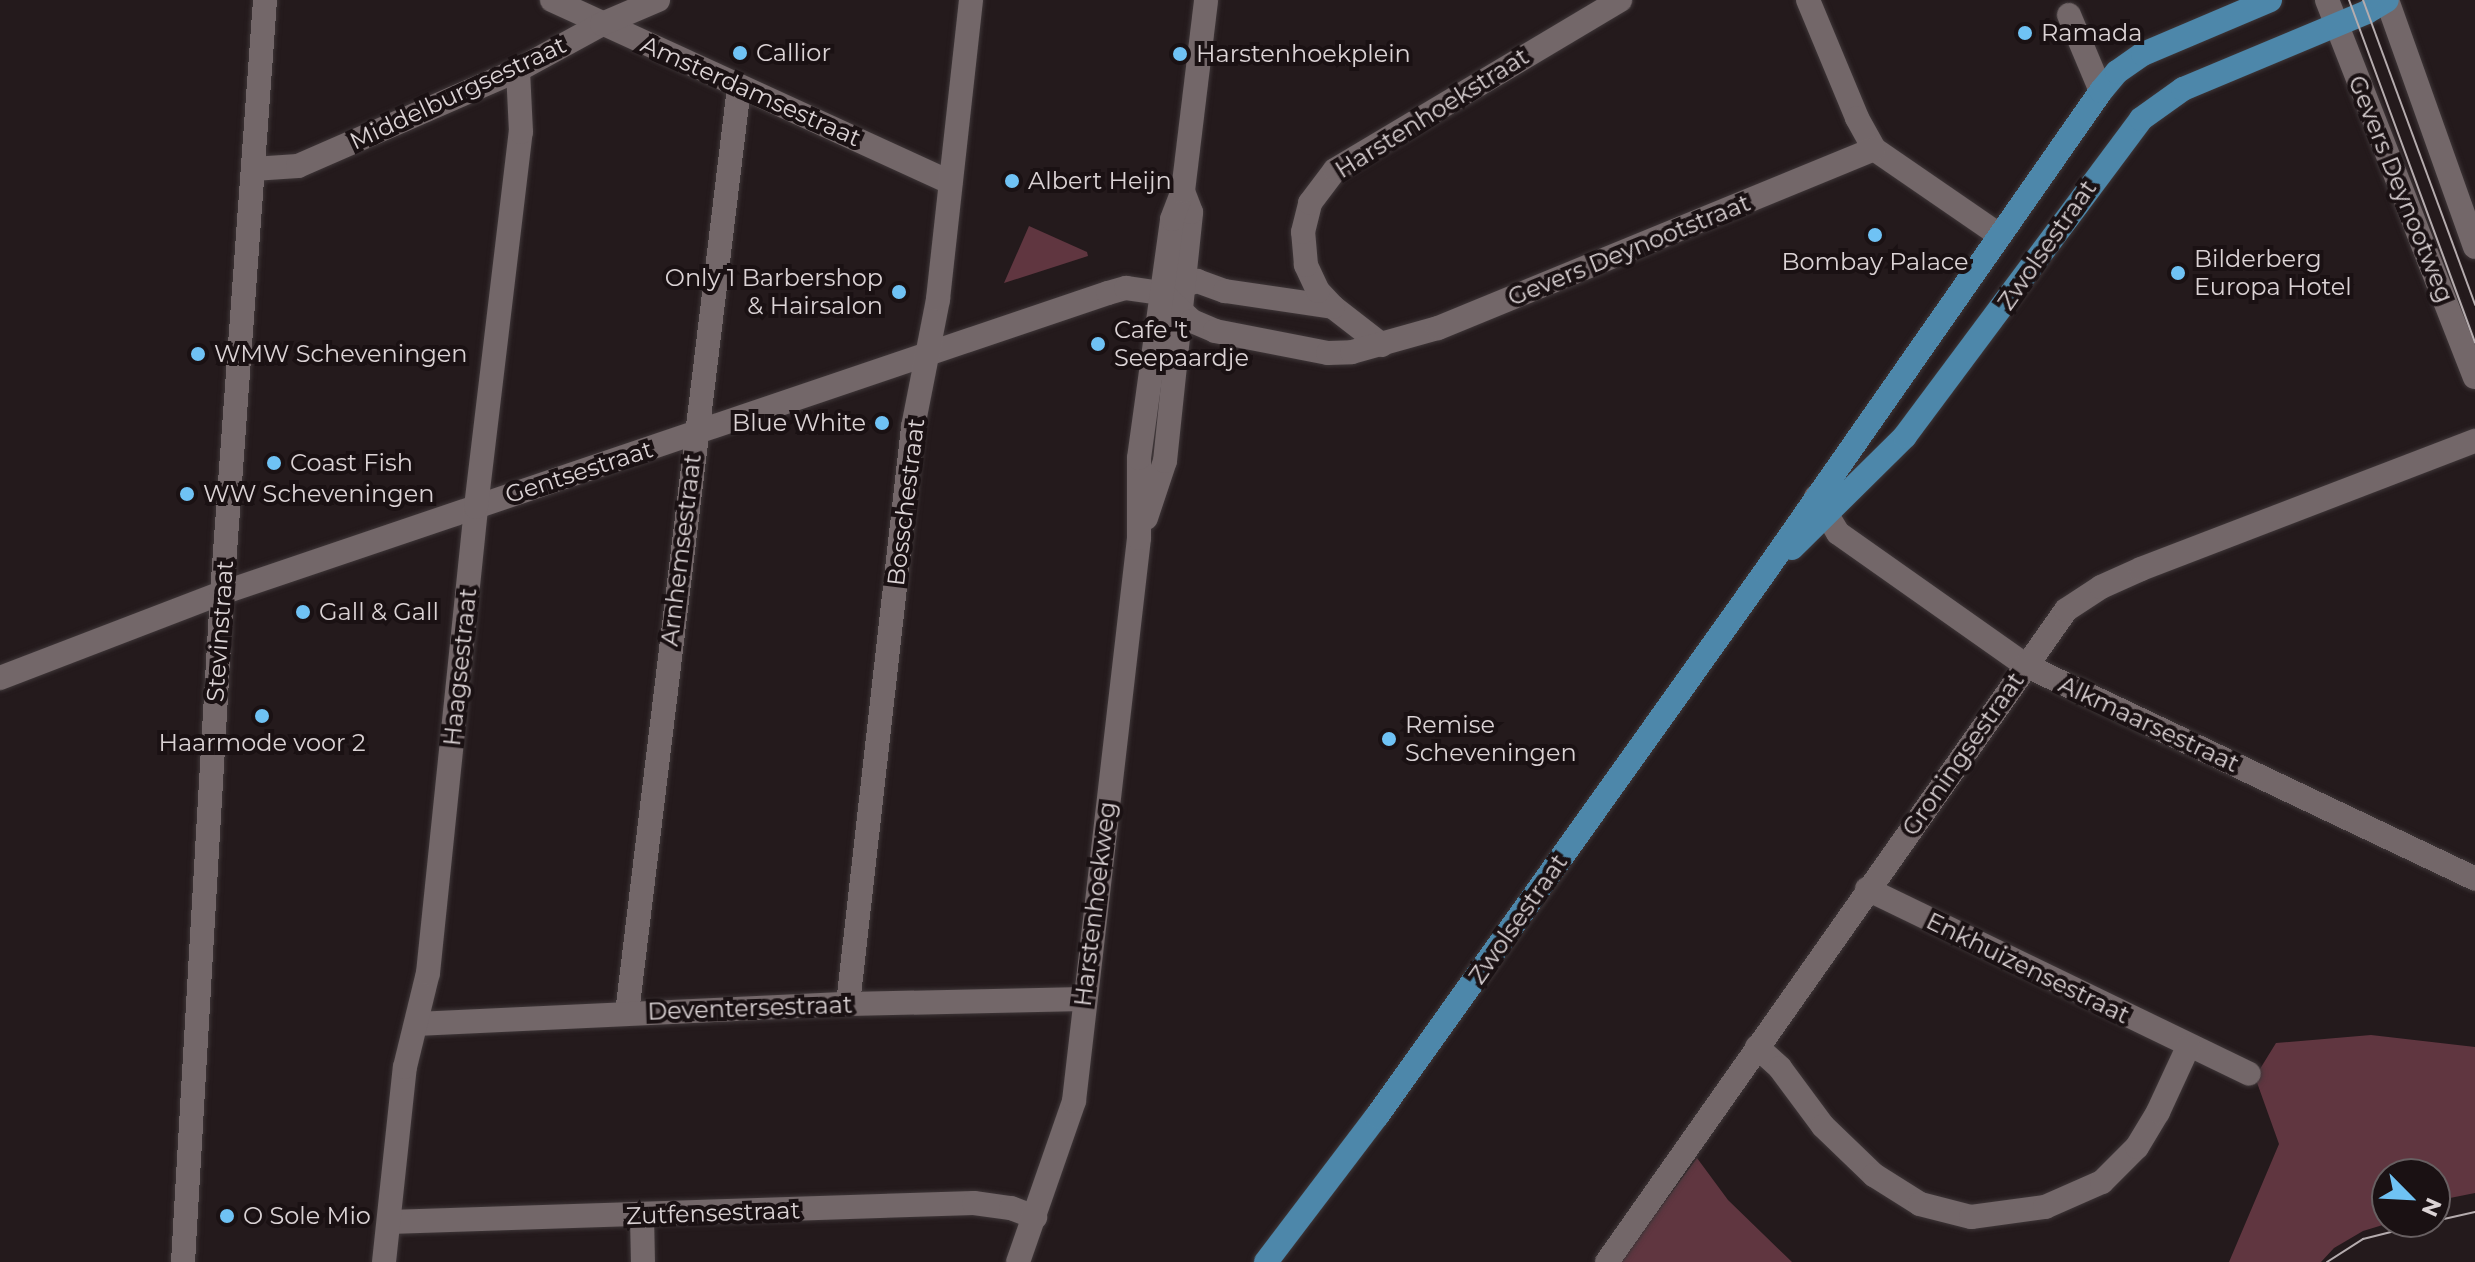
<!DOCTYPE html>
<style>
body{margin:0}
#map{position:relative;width:2475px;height:1262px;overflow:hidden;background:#241a1c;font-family:Montserrat,sans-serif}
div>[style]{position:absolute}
.green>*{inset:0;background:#603640}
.roads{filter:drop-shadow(0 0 2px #3e3638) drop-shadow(0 0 2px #3e3638)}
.minor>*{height:24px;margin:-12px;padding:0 12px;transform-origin:12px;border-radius:12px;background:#736769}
.major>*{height:24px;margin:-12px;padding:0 12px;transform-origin:12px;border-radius:12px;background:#4d87aa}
.tram>*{height:2px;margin:-1px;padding:0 1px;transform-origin:1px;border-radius:1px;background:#b5acae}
.dots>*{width:22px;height:22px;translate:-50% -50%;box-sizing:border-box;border:4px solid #1a1113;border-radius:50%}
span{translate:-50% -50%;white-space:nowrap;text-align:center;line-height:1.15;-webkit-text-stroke:8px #1a1113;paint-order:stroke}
.poi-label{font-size:24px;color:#dbd3d5}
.left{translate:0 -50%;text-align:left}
.right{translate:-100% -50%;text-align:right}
.street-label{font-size:24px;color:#dbd3d5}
.north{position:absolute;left:2371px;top:1158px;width:80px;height:80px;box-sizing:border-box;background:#1a1113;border:2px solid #675f61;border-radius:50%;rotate:114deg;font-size:22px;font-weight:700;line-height:32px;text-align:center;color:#dbd3d5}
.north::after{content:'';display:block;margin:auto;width:28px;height:36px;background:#6fc2f4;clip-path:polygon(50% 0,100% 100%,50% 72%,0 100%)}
</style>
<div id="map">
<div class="green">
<div style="clip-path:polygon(1029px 226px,1087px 252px,1088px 256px,1004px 283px)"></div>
<div style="clip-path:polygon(2371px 1035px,2475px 1047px,2475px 1193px,2435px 1201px,2435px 1174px,2387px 1174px,2386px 1224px,2363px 1231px,2334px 1248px,2321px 1262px,2229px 1262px,2279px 1144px,2255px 1077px,2276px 1043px)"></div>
<div style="clip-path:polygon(1697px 1158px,1728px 1200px,1792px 1262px,1620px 1262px)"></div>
</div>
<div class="roads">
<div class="minor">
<div style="left:552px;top:0;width:438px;rotate:24.6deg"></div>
<div style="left:1808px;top:0;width:128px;rotate:67.4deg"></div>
<div style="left:1857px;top:118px;width:35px;rotate:61deg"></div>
<div style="left:1874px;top:149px;width:152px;rotate:34.5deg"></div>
<div style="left:2327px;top:0;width:405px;rotate:68.6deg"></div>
<div style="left:2387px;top:0;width:262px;rotate:70.4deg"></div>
<div style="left:2069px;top:15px;width:82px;rotate:67.2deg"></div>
<div style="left:253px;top:169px;width:45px;rotate:-3.8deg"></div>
<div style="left:298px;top:166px;width:240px;rotate:-23.6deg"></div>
<div style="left:518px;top:70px;width:96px;rotate:-28.7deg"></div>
<div style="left:602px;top:24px;width:61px;rotate:-23.2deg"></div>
<div style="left:1172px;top:290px;width:27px;rotate:-20deg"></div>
<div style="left:1197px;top:281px;width:30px;rotate:20deg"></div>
<div style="left:1225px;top:291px;width:109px;rotate:8.4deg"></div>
<div style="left:1333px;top:307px;width:62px;rotate:37.8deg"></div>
<div style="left:1333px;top:307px;width:22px;rotate:-133deg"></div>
<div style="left:1318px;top:291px;width:29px;rotate:-115deg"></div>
<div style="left:1306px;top:265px;width:33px;rotate:-95deg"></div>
<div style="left:1303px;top:232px;width:30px;rotate:-76deg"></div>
<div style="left:1310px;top:203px;width:41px;rotate:-52.9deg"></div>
<div style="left:1335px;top:170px;width:332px;rotate:-30.8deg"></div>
<div style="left:1816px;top:497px;width:42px;rotate:58.6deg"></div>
<div style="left:1838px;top:533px;width:229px;rotate:35.2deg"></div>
<div style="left:2025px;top:665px;width:498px;rotate:25.4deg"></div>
<div style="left:1146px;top:518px;width:60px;rotate:-71.6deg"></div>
<div style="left:1165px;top:461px;width:250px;rotate:-84deg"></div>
<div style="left:1191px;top:212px;width:22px;rotate:-111deg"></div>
<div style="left:0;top:678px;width:238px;rotate:-21deg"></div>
<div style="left:222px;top:593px;width:935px;rotate:-18.71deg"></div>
<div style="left:1108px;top:293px;width:19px;rotate:-16deg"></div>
<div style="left:1126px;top:288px;width:36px;rotate:8deg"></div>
<div style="left:1162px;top:293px;width:41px;rotate:43deg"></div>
<div style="left:1192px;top:321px;width:25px;rotate:23deg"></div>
<div style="left:1215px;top:331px;width:115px;rotate:11deg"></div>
<div style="left:1328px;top:353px;width:24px;rotate:-2deg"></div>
<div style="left:1352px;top:352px;width:89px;rotate:-15.6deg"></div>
<div style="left:1438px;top:328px;width:471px;rotate:-22.3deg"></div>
<div style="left:1867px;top:889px;width:424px;rotate:25.8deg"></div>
<div style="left:848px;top:1004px;width:581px;rotate:-83.57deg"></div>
<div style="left:913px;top:427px;width:130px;rotate:-78.9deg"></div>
<div style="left:938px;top:299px;width:301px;rotate:-83.7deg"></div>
<div style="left:627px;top:1013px;width:933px;rotate:-83.1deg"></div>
<div style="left:416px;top:1024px;width:432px;rotate:-2.7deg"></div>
<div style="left:848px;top:1004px;width:236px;rotate:-1.2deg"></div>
<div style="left:1757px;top:1047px;width:31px;rotate:42deg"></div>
<div style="left:1780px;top:1068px;width:72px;rotate:53.4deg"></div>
<div style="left:1823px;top:1126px;width:71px;rotate:43.9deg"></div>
<div style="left:1874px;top:1175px;width:54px;rotate:32.2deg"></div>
<div style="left:1920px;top:1204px;width:53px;rotate:14.3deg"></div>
<div style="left:1971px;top:1217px;width:75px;rotate:-7.7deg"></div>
<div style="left:2045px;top:1207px;width:62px;rotate:-23.7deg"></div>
<div style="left:2102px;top:1182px;width:49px;rotate:-45deg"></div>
<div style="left:2137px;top:1147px;width:41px;rotate:-59deg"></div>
<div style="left:2158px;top:1112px;width:72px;rotate:-65.2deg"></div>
<div style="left:642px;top:1216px;width:46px;rotate:88.8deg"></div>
<div style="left:389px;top:1222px;width:585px;rotate:-1.86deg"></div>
<div style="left:974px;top:1203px;width:37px;rotate:8deg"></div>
<div style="left:1011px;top:1208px;width:26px;rotate:21deg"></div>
<div style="left:183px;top:1262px;width:670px;rotate:-86.66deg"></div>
<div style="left:222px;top:593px;width:595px;rotate:-85.85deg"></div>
<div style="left:384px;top:1262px;width:196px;rotate:-83.9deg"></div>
<div style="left:405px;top:1067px;width:97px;rotate:-76.3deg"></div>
<div style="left:428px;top:973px;width:468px;rotate:-84.1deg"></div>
<div style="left:476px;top:507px;width:378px;rotate:-83.2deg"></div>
<div style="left:521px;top:132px;width:62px;rotate:-92.8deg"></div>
<div style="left:1018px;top:1262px;width:170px;rotate:-70.8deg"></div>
<div style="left:1074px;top:1101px;width:567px;rotate:-83.41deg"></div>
<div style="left:1139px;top:538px;width:80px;rotate:-90deg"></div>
<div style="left:1139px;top:458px;width:241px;rotate:-82.1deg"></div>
<div style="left:1172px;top:219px;width:30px;rotate:-69deg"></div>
<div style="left:1183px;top:191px;width:192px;rotate:-83.1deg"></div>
<div style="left:1607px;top:1262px;width:797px;rotate:-54.85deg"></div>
<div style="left:2066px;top:610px;width:42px;rotate:-33.3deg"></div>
<div style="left:2101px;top:587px;width:44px;rotate:-24.2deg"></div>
<div style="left:2141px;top:569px;width:358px;rotate:-21deg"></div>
</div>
<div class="major">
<div style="left:1792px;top:548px;width:159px;rotate:-44.7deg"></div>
<div style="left:1905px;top:436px;width:395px;rotate:-53.3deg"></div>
<div style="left:2141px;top:119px;width:52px;rotate:-35.5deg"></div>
<div style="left:2183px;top:89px;width:199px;rotate:-22.7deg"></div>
<div style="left:2367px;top:12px;width:23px;rotate:-31deg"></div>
<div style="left:1266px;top:1262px;width:183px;rotate:-52.8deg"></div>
<div style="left:1377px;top:1116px;width:668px;rotate:-54.5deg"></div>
<div style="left:1765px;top:572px;width:587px;rotate:-55.06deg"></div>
<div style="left:2101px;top:91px;width:25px;rotate:-50deg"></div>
<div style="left:2117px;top:72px;width:32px;rotate:-35deg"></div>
<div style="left:2143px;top:54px;width:138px;rotate:-23deg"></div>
</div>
</div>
<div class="tram">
<div style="left:2349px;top:0;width:365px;rotate:69.8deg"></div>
<div style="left:2363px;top:0;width:325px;rotate:69.8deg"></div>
<div style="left:2435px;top:1221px;width:41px;rotate:-12.7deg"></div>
<div style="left:2327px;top:1262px;width:43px;rotate:-32.6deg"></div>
<div style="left:2363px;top:1239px;width:70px;rotate:-14deg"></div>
</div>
<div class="dots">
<div style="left:2025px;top:33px;background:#6fc2f4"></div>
<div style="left:740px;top:53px;background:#6fc2f4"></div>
<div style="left:1180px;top:54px;background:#6fc2f4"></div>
<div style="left:1012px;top:181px;background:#6fc2f4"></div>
<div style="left:1875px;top:235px;background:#6fc2f4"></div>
<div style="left:2178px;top:273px;background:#6fc2f4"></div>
<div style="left:899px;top:292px;background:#6fc2f4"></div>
<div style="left:1098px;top:344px;background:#6fc2f4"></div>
<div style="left:198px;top:354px;background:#6fc2f4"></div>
<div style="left:882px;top:423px;background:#6fc2f4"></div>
<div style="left:274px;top:463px;background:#6fc2f4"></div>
<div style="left:187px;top:494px;background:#6fc2f4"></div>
<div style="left:303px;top:612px;background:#6fc2f4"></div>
<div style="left:262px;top:716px;background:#6fc2f4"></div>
<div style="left:1389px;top:739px;background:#6fc2f4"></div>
<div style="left:227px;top:1216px;background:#6fc2f4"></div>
</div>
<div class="poi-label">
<span class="left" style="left:2041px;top:33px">Ramada</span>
<span class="left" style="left:756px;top:53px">Callior</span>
<span class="left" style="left:1196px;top:54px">Harstenhoekplein</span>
<span class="left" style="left:1028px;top:181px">Albert Heijn</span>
<span class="left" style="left:2194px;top:273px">Bilderberg<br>Europa Hotel</span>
<span style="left:1875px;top:262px">Bombay Palace</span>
<span class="right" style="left:883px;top:292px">Only 1 Barbershop<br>&amp; Hairsalon</span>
<span class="left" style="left:1114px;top:344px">Cafe 't<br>Seepaardje</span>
<span class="left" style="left:214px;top:354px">WMW Scheveningen</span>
<span class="right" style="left:866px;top:423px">Blue White</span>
<span class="left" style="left:290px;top:463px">Coast Fish</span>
<span class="left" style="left:203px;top:494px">WW Scheveningen</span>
<span class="left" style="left:319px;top:612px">Gall &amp; Gall</span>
<span class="left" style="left:1405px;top:739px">Remise<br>Scheveningen</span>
<span style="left:262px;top:743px">Haarmode voor 2</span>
<span class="left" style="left:243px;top:1216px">O Sole Mio</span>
</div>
<div class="street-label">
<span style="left:751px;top:91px;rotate:24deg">Amsterdamsestraat</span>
<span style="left:458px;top:93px;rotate:-25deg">Middelburgsestraat</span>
<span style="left:1432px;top:113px;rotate:-32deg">Harstenhoekstraat</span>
<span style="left:2401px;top:189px;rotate:68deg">Gevers Deynootweg</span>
<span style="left:2047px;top:245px;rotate:-55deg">Zwolsestraat</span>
<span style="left:1629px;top:250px;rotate:-22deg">Gevers Deynootstraat</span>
<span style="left:579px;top:472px;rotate:-18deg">Gentsestraat</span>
<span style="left:906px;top:502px;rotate:-83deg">Bosschestraat</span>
<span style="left:681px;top:550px;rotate:-83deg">Arnhemsestraat</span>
<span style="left:220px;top:631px;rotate:-86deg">Stevinstraat</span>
<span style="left:460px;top:667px;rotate:-84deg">Haagsestraat</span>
<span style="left:2149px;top:724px;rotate:25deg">Alkmaarsestraat</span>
<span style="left:1963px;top:754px;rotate:-55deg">Groningsestraat</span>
<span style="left:1095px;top:904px;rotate:-83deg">Harstenhoekweg</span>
<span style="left:1518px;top:919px;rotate:-55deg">Zwolsestraat</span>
<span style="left:2028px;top:968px;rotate:26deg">Enkhuizensestraat</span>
<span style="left:750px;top:1008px;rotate:-2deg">Deventersestraat</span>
<span style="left:713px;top:1213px;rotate:-2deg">Zutfensestraat</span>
</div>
<div class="north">N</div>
</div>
